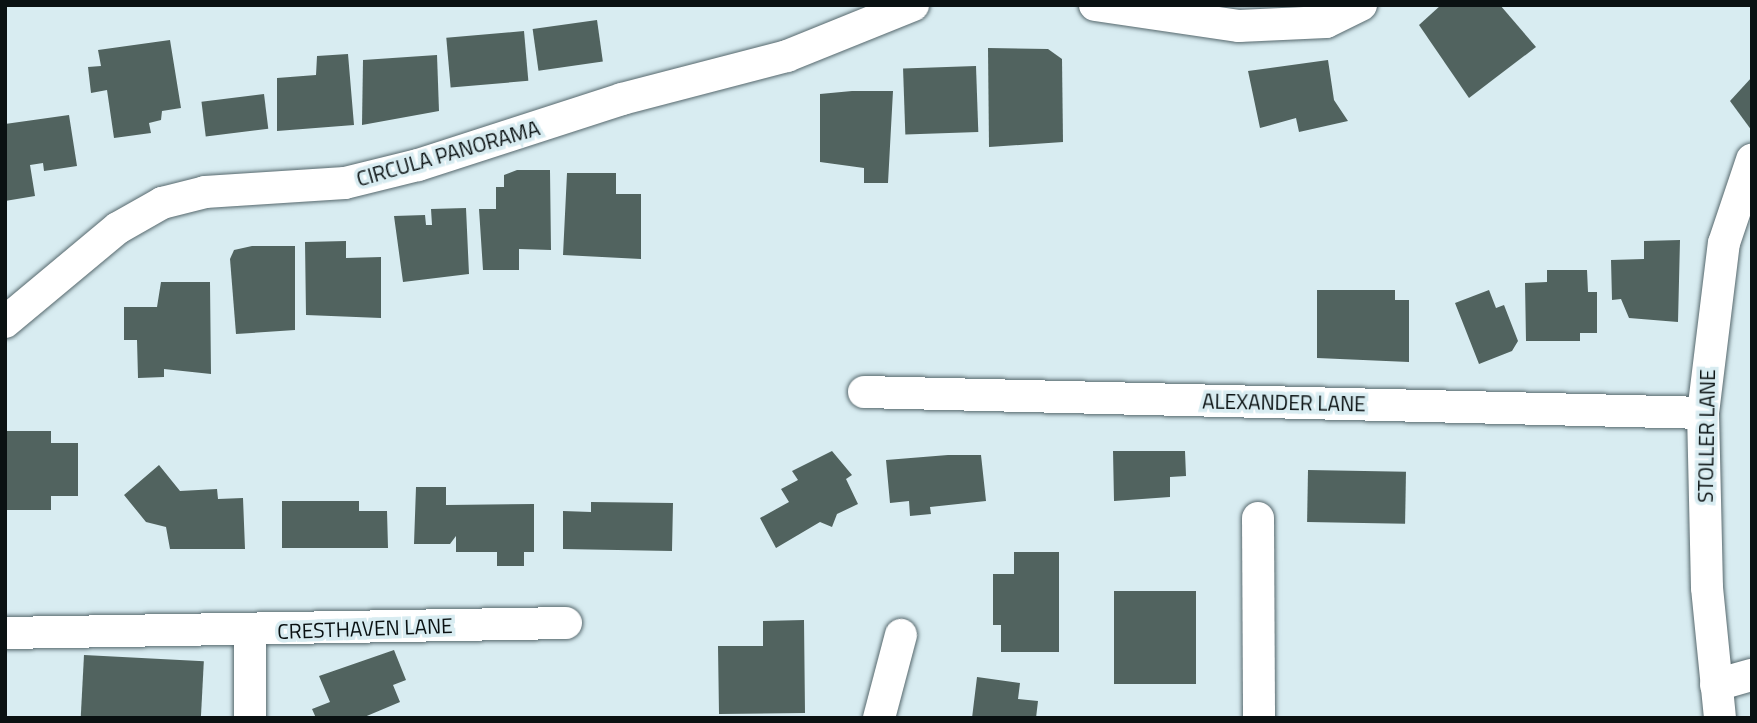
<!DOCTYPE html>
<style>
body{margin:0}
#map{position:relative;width:1757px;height:723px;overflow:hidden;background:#d8ecf1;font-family:"Titillium Web",sans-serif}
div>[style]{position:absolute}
.building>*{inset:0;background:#51635f;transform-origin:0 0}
.roads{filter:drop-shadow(0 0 2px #56686d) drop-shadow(0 0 2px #56686d)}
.minor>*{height:32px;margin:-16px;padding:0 16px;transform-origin:16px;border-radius:16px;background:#fff}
span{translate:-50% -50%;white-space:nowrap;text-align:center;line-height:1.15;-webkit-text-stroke:7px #d8ecf1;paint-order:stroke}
.street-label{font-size:21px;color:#0a1112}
.frame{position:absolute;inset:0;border:7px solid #0a1112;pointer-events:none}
</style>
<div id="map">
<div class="building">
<div style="clip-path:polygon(1441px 5px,1500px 5px,1536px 47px,1469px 98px,1419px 25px)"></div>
<div style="left:597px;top:20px;width:42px;height:65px;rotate:82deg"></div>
<div style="left:524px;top:31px;width:50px;height:78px;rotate:85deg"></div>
<div style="clip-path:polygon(170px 40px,181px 108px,162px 111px,161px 120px,149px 123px,151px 133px,114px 138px,107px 90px,91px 93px,88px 67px,101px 66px,98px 50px)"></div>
<div style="clip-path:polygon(988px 48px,1048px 49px,1062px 59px,1063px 142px,989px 147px)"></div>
<div style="clip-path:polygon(348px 54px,354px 125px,277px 131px,277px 78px,316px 75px,317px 56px)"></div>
<div style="clip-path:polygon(437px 55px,439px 111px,362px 125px,363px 60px)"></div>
<div style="clip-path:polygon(1328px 60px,1334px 100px,1348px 121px,1299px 132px,1296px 118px,1260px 128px,1248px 71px)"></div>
<div style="left:976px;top:66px;width:66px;height:73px;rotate:88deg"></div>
<div style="clip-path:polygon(1752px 77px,1752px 131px,1730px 101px)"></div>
<div style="clip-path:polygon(852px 91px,893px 91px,888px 183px,864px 183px,864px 168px,820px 162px,820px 94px)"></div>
<div style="left:264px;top:94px;width:35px;height:63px;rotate:83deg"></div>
<div style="clip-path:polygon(69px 115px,77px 166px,44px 171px,43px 163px,30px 165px,35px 196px,5px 201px,5px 124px)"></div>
<div style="clip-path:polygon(517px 170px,550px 170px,551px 250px,519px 249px,519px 270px,483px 270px,479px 209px,496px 209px,496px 187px,504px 187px,504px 175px)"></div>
<div style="clip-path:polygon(567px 173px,616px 173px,616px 194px,641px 194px,641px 259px,563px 255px)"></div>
<div style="clip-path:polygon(466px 208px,469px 274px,403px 282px,394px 216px,425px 215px,426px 225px,432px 225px,431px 209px)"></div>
<div style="clip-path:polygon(1680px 240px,1678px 322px,1629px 318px,1621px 299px,1612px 300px,1611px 260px,1644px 259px,1644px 241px)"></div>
<div style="clip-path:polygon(346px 241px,346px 258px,381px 257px,381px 318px,306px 315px,305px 242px)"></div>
<div style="clip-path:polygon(252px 246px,295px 246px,295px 330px,236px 334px,230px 259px,234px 250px)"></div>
<div style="clip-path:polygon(1547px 270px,1587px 270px,1588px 292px,1597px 292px,1597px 333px,1580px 333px,1580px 341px,1526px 341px,1525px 283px,1547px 282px)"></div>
<div style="clip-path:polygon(161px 282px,210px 282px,211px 374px,164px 369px,164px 377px,138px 378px,137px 340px,124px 340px,124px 307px,157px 307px)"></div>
<div style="clip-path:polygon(1317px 290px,1395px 290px,1395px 300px,1409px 300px,1409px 362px,1317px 358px)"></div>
<div style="clip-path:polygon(1489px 290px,1496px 308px,1504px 305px,1518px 341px,1512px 351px,1479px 364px,1455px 303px)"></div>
<div style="clip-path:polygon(5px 431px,51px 431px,51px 443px,78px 443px,78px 496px,51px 496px,51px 510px,5px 510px)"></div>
<div style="clip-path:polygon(832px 451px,852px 475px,846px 479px,858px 504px,837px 514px,832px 527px,820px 522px,776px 548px,760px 518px,789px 502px,781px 489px,798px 480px,792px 471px)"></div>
<div style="clip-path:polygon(1113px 451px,1185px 451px,1186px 476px,1170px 477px,1170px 497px,1114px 501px)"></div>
<div style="clip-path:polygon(948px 455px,981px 455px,986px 501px,930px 507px,931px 514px,910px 516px,909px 501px,890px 503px,886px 460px)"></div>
<div style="clip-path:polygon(159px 465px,180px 491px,217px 489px,218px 499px,243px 498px,245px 549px,170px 549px,166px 527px,146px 522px,124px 495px)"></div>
<div style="left:1308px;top:470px;width:98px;height:52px;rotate:1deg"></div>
<div style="clip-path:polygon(416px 487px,446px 487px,446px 505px,534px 504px,534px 552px,524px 552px,524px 566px,497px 566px,497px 552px,456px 552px,456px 536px,450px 544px,414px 544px)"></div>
<div style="clip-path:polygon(282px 501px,359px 501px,359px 511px,387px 511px,388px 548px,282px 548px)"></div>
<div style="clip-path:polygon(591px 502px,673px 503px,672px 551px,563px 549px,563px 511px,591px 512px)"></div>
<div style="clip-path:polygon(1014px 552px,1059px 552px,1059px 652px,1001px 652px,1001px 625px,993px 625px,993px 574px,1014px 574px)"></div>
<div style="left:1114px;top:591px;width:82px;height:93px"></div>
<div style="clip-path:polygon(804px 620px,805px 713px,719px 714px,718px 646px,763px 646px,763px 621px)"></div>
<div style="clip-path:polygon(394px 650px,406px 680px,393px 685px,400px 702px,362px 718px,316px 718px,312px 709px,330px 702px,319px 676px)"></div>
<div style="left:84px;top:655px;width:120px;height:63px;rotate:3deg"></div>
<div style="clip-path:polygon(977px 677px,1020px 683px,1018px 699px,1038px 701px,1036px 718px,972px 718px)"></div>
</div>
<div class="roads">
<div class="minor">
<div style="left:1095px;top:5px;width:146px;rotate:8.3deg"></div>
<div style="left:1239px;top:26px;width:87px;rotate:-2.6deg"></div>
<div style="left:1326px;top:22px;width:39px;rotate:-26deg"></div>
<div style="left:5px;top:322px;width:147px;rotate:-39.8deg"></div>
<div style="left:118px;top:228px;width:51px;rotate:-29.6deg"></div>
<div style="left:162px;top:203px;width:44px;rotate:-14.3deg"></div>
<div style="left:205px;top:192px;width:140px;rotate:-3.7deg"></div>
<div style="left:345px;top:183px;width:75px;rotate:-13.9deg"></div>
<div style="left:418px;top:165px;width:214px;rotate:-17.9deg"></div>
<div style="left:622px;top:99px;width:171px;rotate:-14.6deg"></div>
<div style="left:787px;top:56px;width:136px;rotate:-22deg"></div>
<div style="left:864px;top:392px;width:839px;rotate:1.43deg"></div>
<div style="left:1258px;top:518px;width:200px;rotate:89.7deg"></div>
<div style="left:250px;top:632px;width:86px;rotate:90deg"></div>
<div style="left:5px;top:633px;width:561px;rotate:-1.02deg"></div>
<div style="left:1716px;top:685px;width:37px;rotate:-16deg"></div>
<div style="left:879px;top:718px;width:86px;rotate:-75.2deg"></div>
<div style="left:1720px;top:718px;width:131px;rotate:-95.7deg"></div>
<div style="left:1707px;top:588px;width:175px;rotate:-91.3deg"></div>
<div style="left:1703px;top:413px;width:171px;rotate:-83deg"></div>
<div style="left:1724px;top:243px;width:88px;rotate:-71.4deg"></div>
</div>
</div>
<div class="street-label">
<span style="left:448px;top:153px;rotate:-16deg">CIRCULA PANORAMA</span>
<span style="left:1284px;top:402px;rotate:1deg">ALEXANDER LANE</span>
<span style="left:1706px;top:436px;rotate:-89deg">STOLLER LANE</span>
<span style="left:365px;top:628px;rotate:-2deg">CRESTHAVEN LANE</span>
</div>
<div class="frame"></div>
</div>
